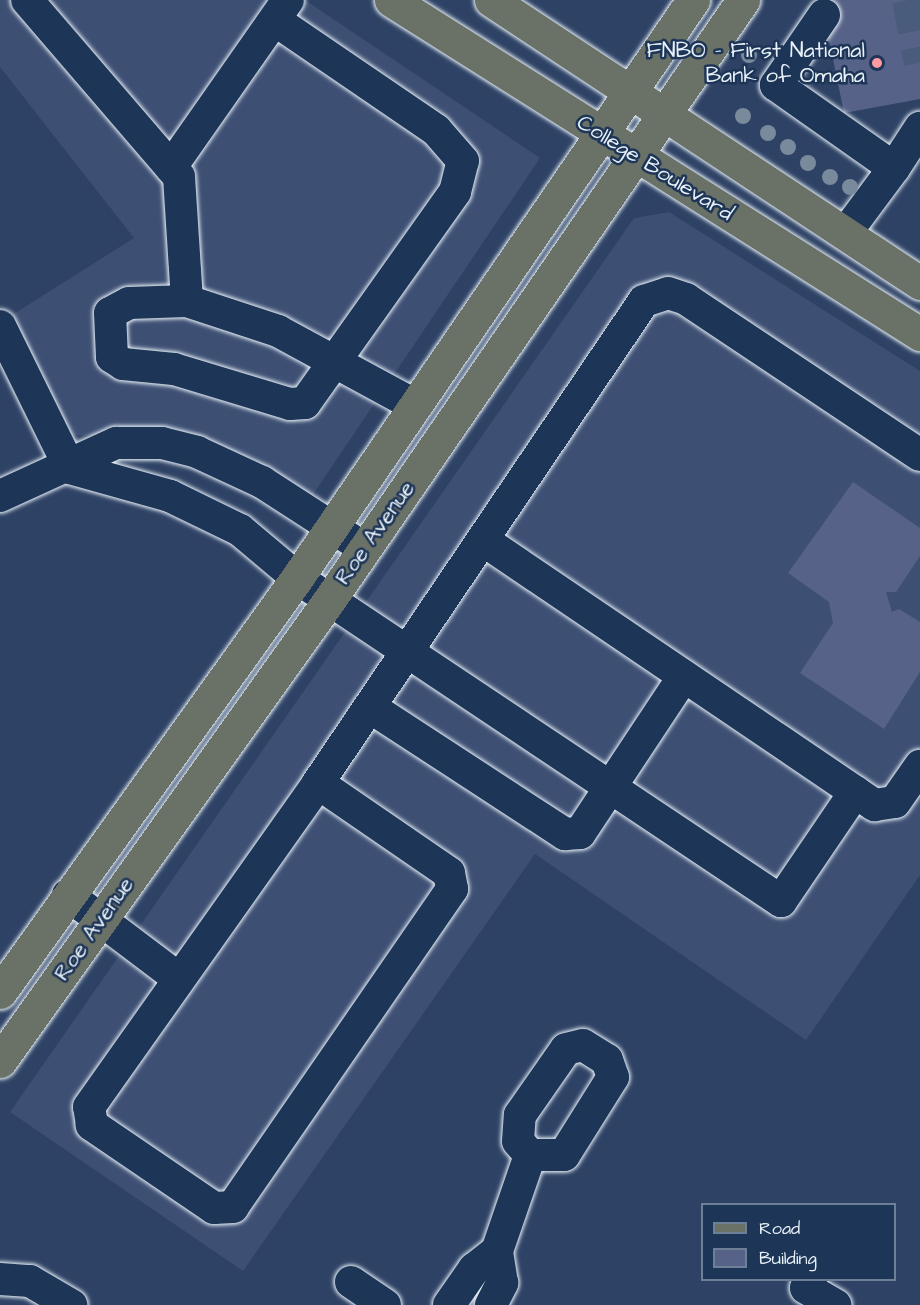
<!DOCTYPE html>
<style>
body{margin:0}
#map{position:relative;width:920px;height:1305px;overflow:hidden;background:#2e4265;font-family:"Architects Daughter",sans-serif}
div>[style]{position:absolute}
.built>*{inset:0;background:#3d4f73}
.building>*{inset:0;background:#576288}
.minor-tunnel>*{height:32px;margin-top:-16px;transform-origin:0;background:repeating-linear-gradient(90deg,#4a5c7b 0 32px,transparent 0 48px)}
.roads{filter:drop-shadow(0 0 2px #e8f1f8) drop-shadow(0 0 2px #e8f1f8)}
.minor>*{height:32px;margin:-16px;padding:0 16px;transform-origin:16px;border-radius:16px;background:#1d3557}
.major>*{height:33px;margin:-16.5px;padding:0 16.5px;transform-origin:16.5px;border-radius:16.5px;background:#6a7166}
.trees>*{width:16px;height:16px;margin:-8px;border-radius:50%;background:#788a9c}
.dots>*{width:16px;height:16px;translate:-50% -50%;box-sizing:border-box;border:3px solid #1d3557;border-radius:50%}
span{translate:-50% -50%;white-space:nowrap;text-align:center;line-height:1.15;-webkit-text-stroke:5px #1d3557;paint-order:stroke}
.poi-label{font-size:22px;color:#e8f1f8}
.right{translate:-100% -50%;text-align:right}
.street-label{font-size:22px;color:#e8f1f8}
.legend{position:absolute;left:701px;top:1203px;width:195px;height:78px;box-sizing:border-box;background:#1d3557;border:2px solid #6e8097;margin:0;padding:8px 10px;list-style:none;font-size:18px;color:#e8f1f8}
.legend li{display:flex;align-items:center;gap:12px;height:30px}
.legend b{width:30px;border:2px solid #6e8097}
</style>
<div id="map">
<div class="built">
<div style="clip-path:polygon(0 0,305px 0,540px 158px,312px 496px,103px 436px,72px 435px,62px 424px,12px 315px,134px 238px,0 67px)"></div>
<div style="clip-path:polygon(669px 212px,920px 371px,920px 875px,806px 1040px,535px 854px,243px 1271px,10px 1112px,634px 218px)"></div>
</div>
<div class="building">
<div style="clip-path:polygon(821px 0,920px 0,920px 99px,844px 113px)"></div>
<div style="clip-path:polygon(853px 482px,920px 528px,920px 556px,896px 592px,886px 592px,892px 612px,899px 609px,920px 622px,920px 672px,884px 729px,800px 673px,833px 623px,829px 602px,788px 573px)"></div>
</div>
<div class="minor-tunnel">
<div style="left:908px;top:0;width:64px;rotate:79.2deg"></div>
</div>
<div class="roads">
<div class="minor">
<div style="left:27px;top:0;width:233px;rotate:49.3deg"></div>
<div style="left:179px;top:177px;width:124px;rotate:86.3deg"></div>
<div style="left:187px;top:301px;width:96px;rotate:18.2deg"></div>
<div style="left:278px;top:331px;width:157px;rotate:28.5deg"></div>
<div style="left:824px;top:15px;width:85px;rotate:124.4deg"></div>
<div style="left:776px;top:85px;width:144px;rotate:35.1deg"></div>
<div style="left:894px;top:168px;width:82px;rotate:126.6deg"></div>
<div style="left:171px;top:167px;width:204px;rotate:-55deg"></div>
<div style="left:894px;top:168px;width:48px;rotate:-57deg"></div>
<div style="left:187px;top:301px;width:58px;rotate:178deg"></div>
<div style="left:129px;top:303px;width:21px;rotate:152deg"></div>
<div style="left:110px;top:313px;width:44px;rotate:87.4deg"></div>
<div style="left:112px;top:357px;width:13px;rotate:32deg"></div>
<div style="left:123px;top:364px;width:51px;rotate:5.6deg"></div>
<div style="left:174px;top:369px;width:121px;rotate:16.8deg"></div>
<div style="left:290px;top:404px;width:15px;rotate:-4deg"></div>
<div style="left:305px;top:403px;width:259px;rotate:-54.6deg"></div>
<div style="left:455px;top:192px;width:32px;rotate:-76deg"></div>
<div style="left:463px;top:161px;width:41px;rotate:-131.1deg"></div>
<div style="left:436px;top:130px;width:195px;rotate:-145.7deg"></div>
<div style="left:0;top:326px;width:158px;rotate:63.8deg"></div>
<div style="left:70px;top:468px;width:104px;rotate:15.6deg"></div>
<div style="left:170px;top:496px;width:78px;rotate:25.9deg"></div>
<div style="left:240px;top:530px;width:75px;rotate:40.1deg"></div>
<div style="left:297px;top:578px;width:582px;rotate:33.72deg"></div>
<div style="left:781px;top:901px;width:132px;rotate:-55.8deg"></div>
<div style="left:0;top:496px;width:128px;rotate:-24.6deg"></div>
<div style="left:116px;top:443px;width:46px"></div>
<div style="left:162px;top:443px;width:36px;rotate:14deg"></div>
<div style="left:197px;top:452px;width:72px;rotate:24.8deg"></div>
<div style="left:262px;top:482px;width:121px;rotate:32.9deg"></div>
<div style="left:483px;top:540px;width:473px;rotate:34.1deg"></div>
<div style="left:875px;top:805px;width:20px;rotate:-9deg"></div>
<div style="left:895px;top:802px;width:44px;rotate:-55.2deg"></div>
<div style="left:370px;top:707px;width:233px;rotate:33.1deg"></div>
<div style="left:565px;top:834px;width:15px;rotate:-4deg"></div>
<div style="left:580px;top:833px;width:188px;rotate:-56.5deg"></div>
<div style="left:318px;top:783px;width:159px;rotate:34.5deg"></div>
<div style="left:449px;top:873px;width:16px;rotate:79deg"></div>
<div style="left:452px;top:889px;width:386px;rotate:124.6deg"></div>
<div style="left:233px;top:1207px;width:19px;rotate:177deg"></div>
<div style="left:214px;top:1208px;width:148px;rotate:-145.8deg"></div>
<div style="left:92px;top:1125px;width:18px;rotate:-99deg"></div>
<div style="left:89px;top:1107px;width:397px;rotate:-54.7deg"></div>
<div style="left:318px;top:783px;width:582px;rotate:-55.93deg"></div>
<div style="left:644px;top:301px;width:25px;rotate:-18deg"></div>
<div style="left:668px;top:293px;width:19px;rotate:18deg"></div>
<div style="left:686px;top:299px;width:281px;rotate:33.7deg"></div>
<div style="left:68px;top:895px;width:139px;rotate:37.1deg"></div>
<div style="left:583px;top:1045px;width:28px;rotate:32deg"></div>
<div style="left:607px;top:1060px;width:18px;rotate:71deg"></div>
<div style="left:613px;top:1077px;width:92px;rotate:122.1deg"></div>
<div style="left:564px;top:1155px;width:34px;rotate:180deg"></div>
<div style="left:530px;top:1155px;width:18px;rotate:-131deg"></div>
<div style="left:518px;top:1141px;width:26px;rotate:-86deg"></div>
<div style="left:520px;top:1115px;width:80px;rotate:-55.1deg"></div>
<div style="left:566px;top:1049px;width:17px;rotate:-13deg"></div>
<div style="left:0;top:1279px;width:30px;rotate:4deg"></div>
<div style="left:30px;top:1281px;width:48px;rotate:30.3deg"></div>
<div style="left:811px;top:1280px;width:9px;rotate:122deg"></div>
<div style="left:806px;top:1288px;width:34px;rotate:30deg"></div>
<div style="left:351px;top:1282px;width:41px;rotate:34.1deg"></div>
<div style="left:449px;top:1305px;width:44px;rotate:-55.2deg"></div>
<div style="left:474px;top:1269px;width:29px;rotate:-38deg"></div>
<div style="left:491px;top:1305px;width:25px;rotate:-63deg"></div>
<div style="left:502px;top:1283px;width:32px;rotate:-99deg"></div>
<div style="left:497px;top:1251px;width:102px;rotate:-71deg"></div>
</div>
<div class="major">
<div style="left:391px;top:0;width:626px;rotate:32.27deg"></div>
<div style="left:491px;top:0;width:514px;rotate:33.41deg"></div>
<div style="left:0;top:992px;width:510px;rotate:-54.34deg"></div>
<div style="left:297px;top:578px;width:701px;rotate:-55.58deg"></div>
<div style="left:0;top:1061px;width:568px;rotate:-54.46deg"></div>
<div style="left:330px;top:599px;width:728px;rotate:-55.41deg"></div>
</div>
</div>
<div class="trees">
<div style="left:749px;top:55px"></div>
<div style="left:743px;top:116px"></div>
<div style="left:768px;top:133px"></div>
<div style="left:788px;top:147px"></div>
<div style="left:808px;top:163px"></div>
<div style="left:830px;top:177px"></div>
<div style="left:850px;top:187px"></div>
</div>
<div class="dots">
<div style="left:877px;top:63px;background:#ff9aa2"></div>
</div>
<div class="poi-label">
<span class="right" style="left:865px;top:63px">FNBO - First National<br>Bank of Omaha</span>
</div>
<div class="street-label">
<span style="left:655px;top:168px;rotate:32deg">College Boulevard</span>
<span style="left:375px;top:533px;rotate:-55deg">Roe Avenue</span>
<span style="left:94px;top:929px;rotate:-55deg">Roe Avenue</span>
</div>
<ul class="legend">
<li><b style="height:8px;background:#6a7166"></b>Road</li>
<li><b style="height:16px;background:#576288"></b>Building</li>
</ul>
</div>
